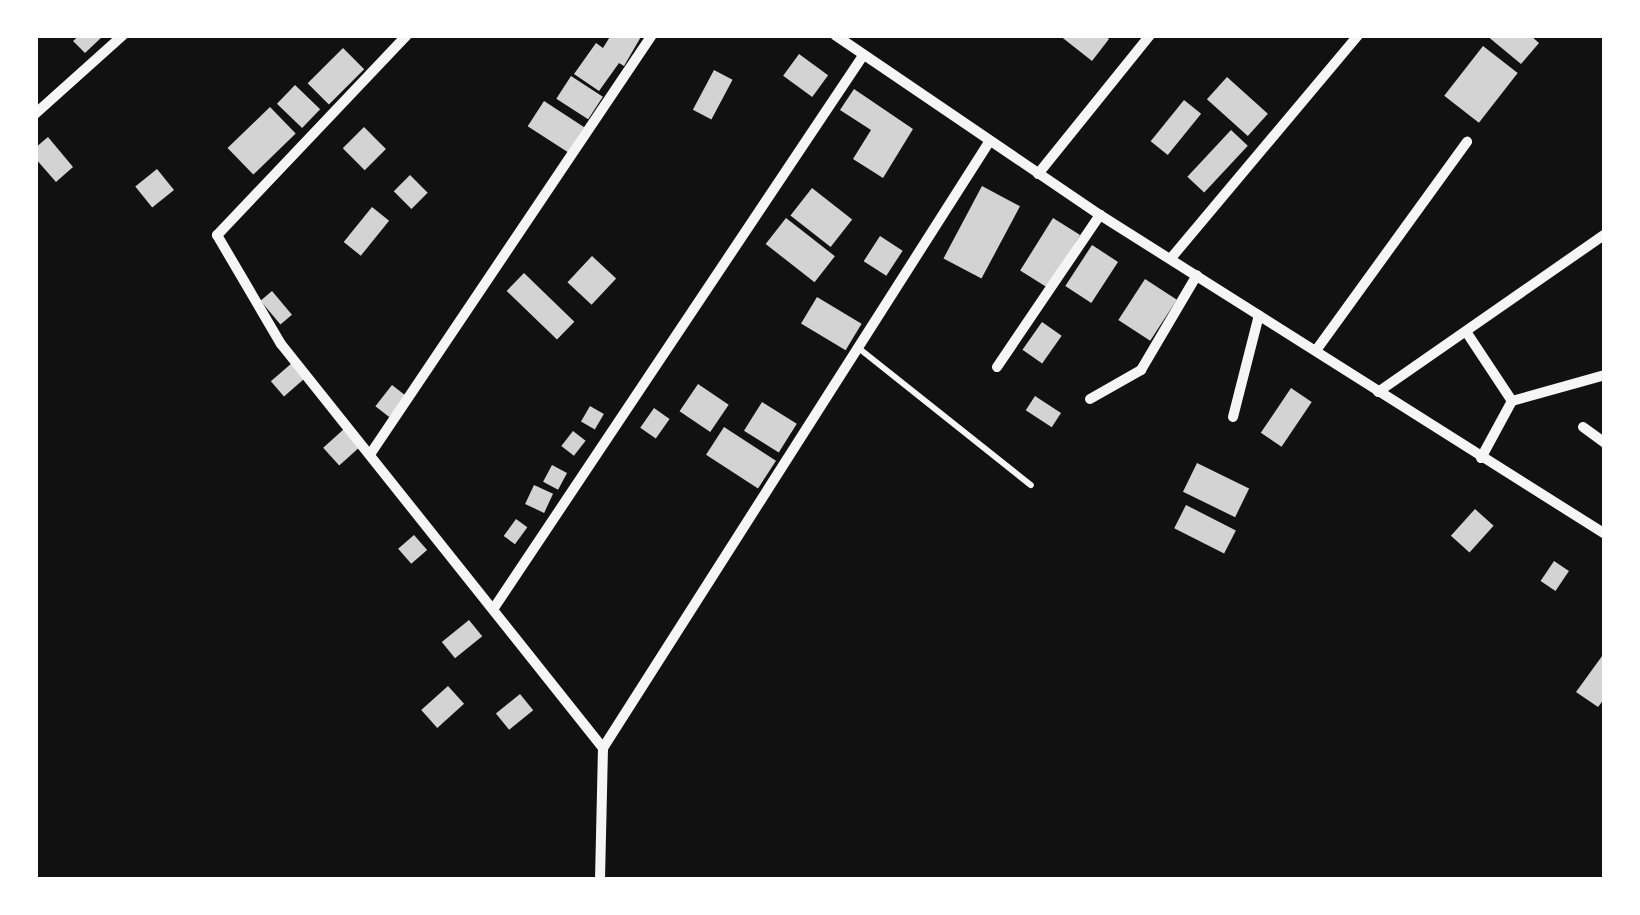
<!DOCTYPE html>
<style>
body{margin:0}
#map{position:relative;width:1640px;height:915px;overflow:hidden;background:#111;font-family:"IBM Plex Serif",serif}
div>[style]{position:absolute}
.building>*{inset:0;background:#d3d3d3;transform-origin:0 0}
.service>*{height:6px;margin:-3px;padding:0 3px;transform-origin:3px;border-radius:3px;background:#f5f5f5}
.minor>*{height:10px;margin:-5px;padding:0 5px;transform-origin:5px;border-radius:5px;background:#f5f5f5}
span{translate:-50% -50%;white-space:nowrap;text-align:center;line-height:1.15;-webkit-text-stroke:10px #fff;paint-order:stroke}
.frame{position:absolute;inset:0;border:38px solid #fff;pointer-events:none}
</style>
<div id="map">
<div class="building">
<div style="clip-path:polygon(80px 35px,104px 35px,85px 53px,73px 41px)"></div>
<div style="clip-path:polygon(611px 35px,642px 35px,624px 66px,619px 63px,599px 91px,574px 74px,596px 43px,603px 48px)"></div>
<div style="clip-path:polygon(1059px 35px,1104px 35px,1109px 39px,1092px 61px)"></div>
<div style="clip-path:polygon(1486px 35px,1530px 35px,1539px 43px,1521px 64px)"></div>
<div style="left:1483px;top:46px;width:44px;height:63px;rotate:38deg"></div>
<div style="left:343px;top:48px;width:30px;height:50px;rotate:45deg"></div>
<div style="left:799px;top:54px;width:36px;height:27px;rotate:36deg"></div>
<div style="left:714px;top:70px;width:21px;height:45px;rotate:28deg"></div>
<div style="left:571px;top:76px;width:38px;height:27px;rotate:33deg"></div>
<div style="left:1227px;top:77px;width:55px;height:30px;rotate:42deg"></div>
<div style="left:295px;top:85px;width:35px;height:26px;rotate:44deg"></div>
<div style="clip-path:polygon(854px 89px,913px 129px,883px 178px,853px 159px,871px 130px,840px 110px)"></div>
<div style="left:1184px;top:100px;width:22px;height:53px;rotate:39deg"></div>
<div style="left:544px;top:101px;width:48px;height:30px;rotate:33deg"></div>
<div style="left:270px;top:107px;width:37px;height:59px;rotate:46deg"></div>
<div style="left:364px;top:127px;width:31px;height:30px;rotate:45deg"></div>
<div style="left:1231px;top:130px;width:23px;height:64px;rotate:43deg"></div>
<div style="clip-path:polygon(48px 137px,73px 167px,56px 182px,35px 158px,35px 148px)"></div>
<div style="left:157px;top:169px;width:27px;height:28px;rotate:51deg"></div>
<div style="left:410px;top:175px;width:25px;height:23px;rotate:45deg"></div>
<div style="left:982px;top:186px;width:43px;height:82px;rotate:28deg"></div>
<div style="left:812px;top:188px;width:51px;height:35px;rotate:38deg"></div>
<div style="left:372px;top:207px;width:22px;height:45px;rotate:39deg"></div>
<div style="left:786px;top:218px;width:62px;height:33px;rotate:38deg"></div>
<div style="left:1053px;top:218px;width:32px;height:62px;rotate:32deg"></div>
<div style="left:880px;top:236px;width:27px;height:30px;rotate:33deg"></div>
<div style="left:1092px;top:245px;width:31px;height:49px;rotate:33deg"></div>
<div style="left:592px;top:256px;width:33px;height:36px;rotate:43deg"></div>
<div style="left:524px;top:273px;width:70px;height:25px;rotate:44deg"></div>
<div style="left:1145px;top:279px;width:38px;height:49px;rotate:33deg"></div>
<div style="left:272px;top:291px;width:31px;height:15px;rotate:50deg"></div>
<div style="left:817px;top:297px;width:52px;height:31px;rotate:31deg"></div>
<div style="left:1042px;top:322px;width:24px;height:34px;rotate:35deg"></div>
<div style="left:292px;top:363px;width:20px;height:28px;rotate:49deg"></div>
<div style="left:698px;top:384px;width:37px;height:33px;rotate:34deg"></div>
<div style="left:392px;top:385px;width:18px;height:27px;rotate:38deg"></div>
<div style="left:1291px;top:388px;width:25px;height:54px;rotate:34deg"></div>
<div style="left:1035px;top:396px;width:31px;height:17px;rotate:33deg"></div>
<div style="left:762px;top:402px;width:41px;height:34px;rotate:32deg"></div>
<div style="left:590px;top:406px;width:16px;height:18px;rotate:30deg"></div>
<div style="left:654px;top:408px;width:19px;height:24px;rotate:35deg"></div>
<div style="left:724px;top:427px;width:62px;height:33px;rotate:33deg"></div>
<div style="left:344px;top:429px;width:24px;height:28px;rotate:48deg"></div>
<div style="left:573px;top:431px;width:16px;height:19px;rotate:38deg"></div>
<div style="left:1197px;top:463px;width:58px;height:32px;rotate:26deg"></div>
<div style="left:552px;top:465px;width:17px;height:19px;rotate:28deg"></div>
<div style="left:534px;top:485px;width:21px;height:21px;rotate:25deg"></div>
<div style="left:1186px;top:505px;width:56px;height:26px;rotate:27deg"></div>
<div style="left:1475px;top:509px;width:25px;height:36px;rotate:42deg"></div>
<div style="left:516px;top:519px;width:14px;height:21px;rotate:36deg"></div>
<div style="left:414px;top:535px;width:20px;height:21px;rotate:49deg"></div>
<div style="left:1554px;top:561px;width:18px;height:24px;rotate:34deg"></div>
<div style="left:469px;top:620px;width:21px;height:35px;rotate:51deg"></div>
<div style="clip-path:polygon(1605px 652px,1605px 698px,1598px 707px,1576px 692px)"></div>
<div style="left:448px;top:686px;width:24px;height:36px;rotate:48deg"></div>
<div style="left:520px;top:694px;width:21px;height:31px;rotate:51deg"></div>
</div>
<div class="service">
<div style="left:861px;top:350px;width:217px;rotate:38.5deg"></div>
</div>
<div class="minor">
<div style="left:407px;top:35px;width:276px;rotate:133.5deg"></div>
<div style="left:217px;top:235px;width:126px;rotate:59.6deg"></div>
<div style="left:281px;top:344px;width:517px;rotate:51.44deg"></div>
<div style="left:835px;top:35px;width:320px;rotate:34.2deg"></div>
<div style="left:1100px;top:215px;width:597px;rotate:32.28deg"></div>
<div style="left:35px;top:114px;width:118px;rotate:-41.9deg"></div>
<div style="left:1038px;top:174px;width:179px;rotate:-51.1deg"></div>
<div style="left:1172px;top:257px;width:290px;rotate:-50deg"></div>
<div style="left:1467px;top:333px;width:82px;rotate:56.5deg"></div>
<div style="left:1317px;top:349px;width:256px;rotate:-54.1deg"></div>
<div style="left:997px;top:367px;width:184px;rotate:-55.9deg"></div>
<div style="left:1378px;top:392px;width:277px;rotate:-34.8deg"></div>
<div style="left:1090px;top:399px;width:59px;rotate:-29.6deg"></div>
<div style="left:1141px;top:370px;width:110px;rotate:-59.5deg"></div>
<div style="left:1233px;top:417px;width:105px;rotate:-75.7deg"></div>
<div style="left:1583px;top:427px;width:27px;rotate:36deg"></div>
<div style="left:371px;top:453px;width:504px;rotate:-56.09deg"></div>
<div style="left:1481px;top:458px;width:65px;rotate:-61.5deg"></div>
<div style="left:1512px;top:401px;width:97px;rotate:-15.6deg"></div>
<div style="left:494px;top:608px;width:663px;rotate:-56.26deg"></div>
<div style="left:600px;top:880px;width:132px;rotate:-88.7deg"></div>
<div style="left:603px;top:748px;width:718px;rotate:-57.5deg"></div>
</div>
<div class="frame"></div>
</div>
